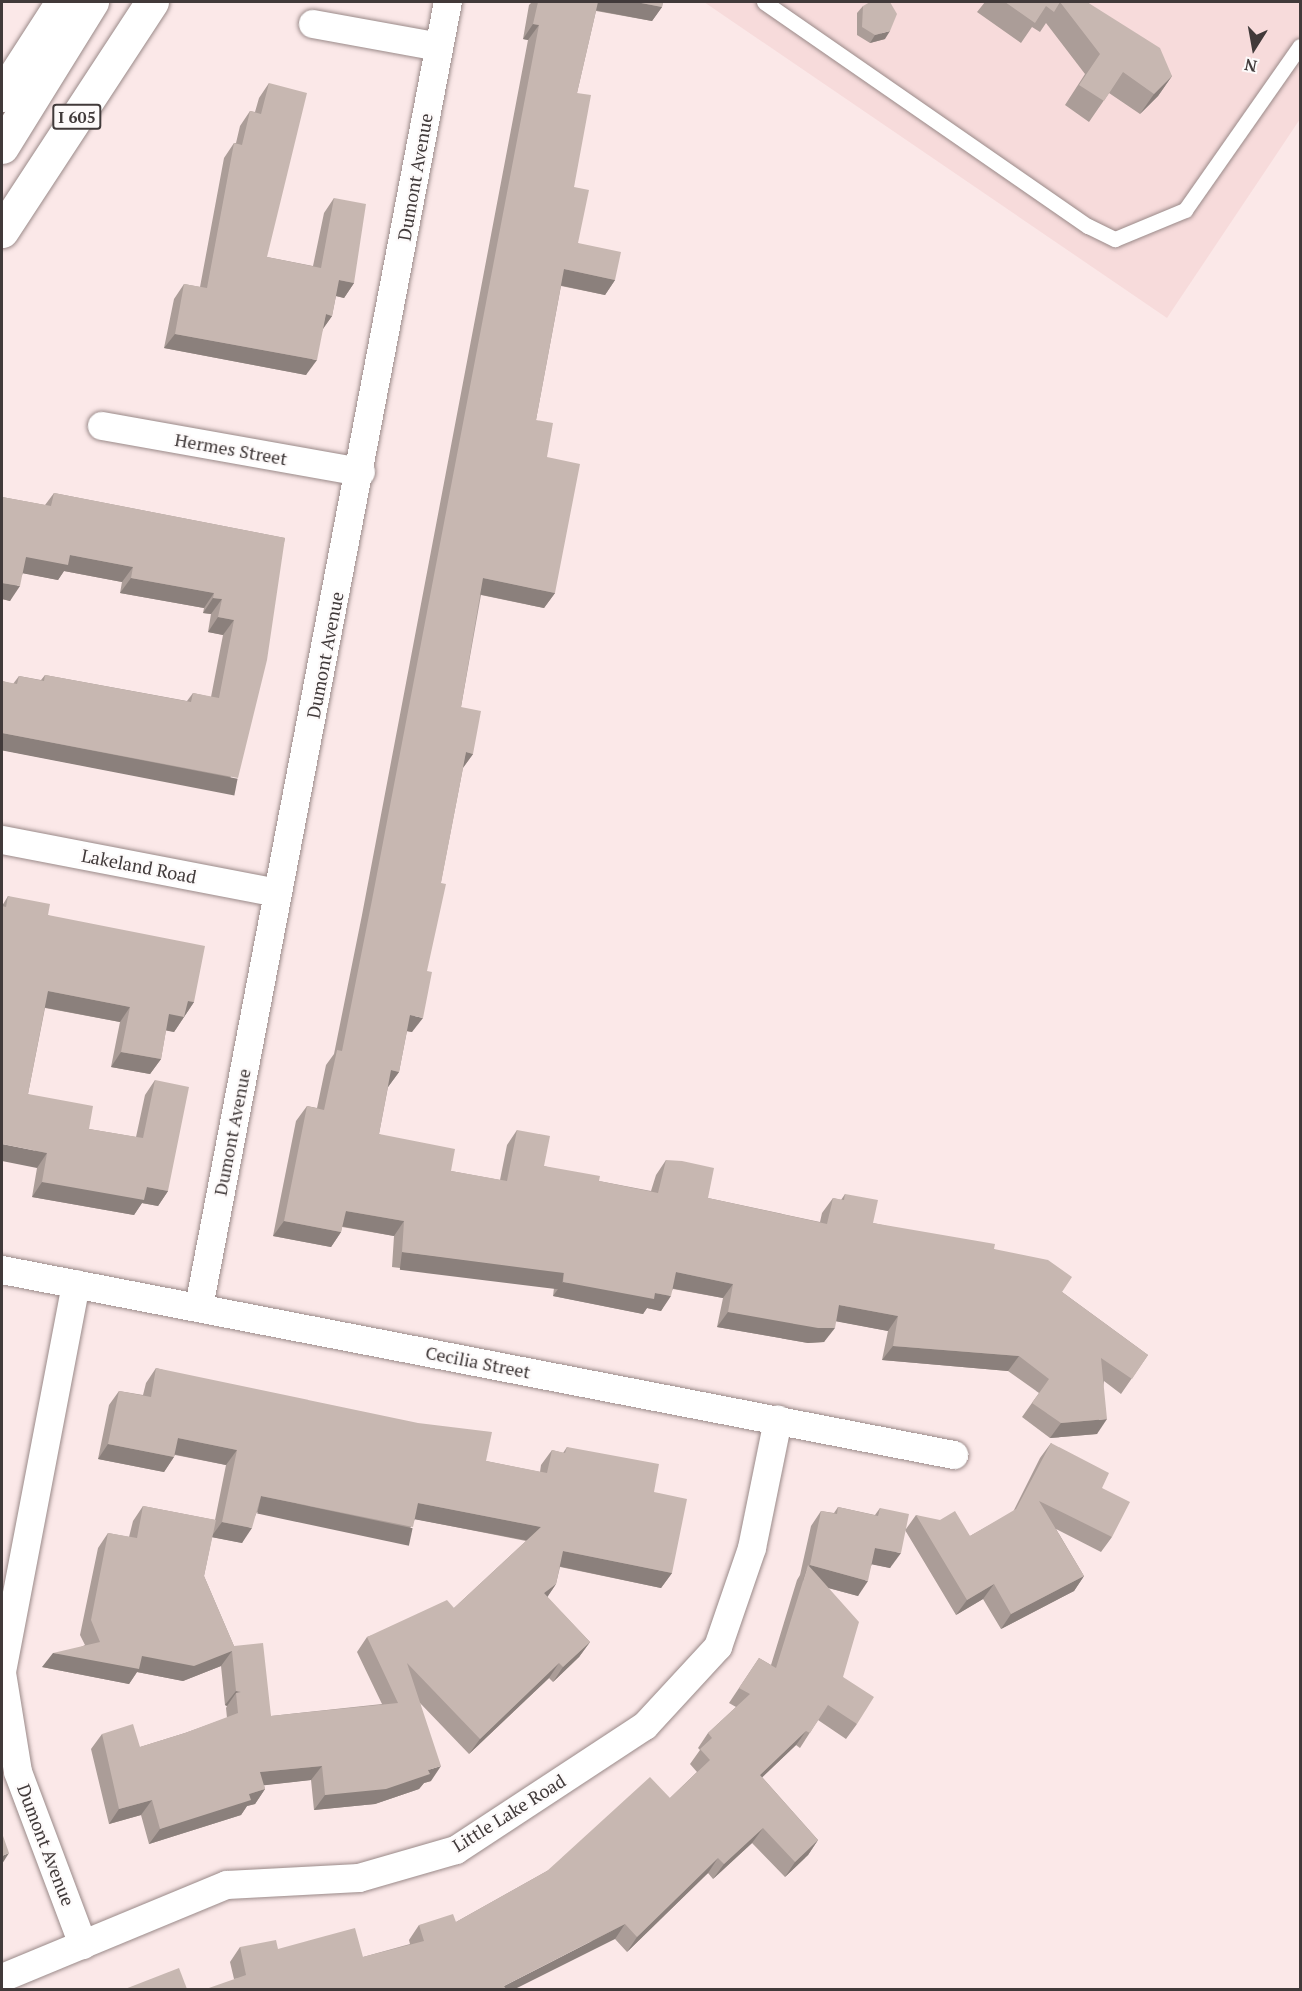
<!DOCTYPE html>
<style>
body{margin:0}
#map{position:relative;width:1302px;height:1991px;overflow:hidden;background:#fbe8e8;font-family:"PT Serif",serif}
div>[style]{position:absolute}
.built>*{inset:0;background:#f7dbdb}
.roads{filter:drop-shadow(0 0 2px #9a8a89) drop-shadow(0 0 2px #9a8a89)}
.service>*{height:15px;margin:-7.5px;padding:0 7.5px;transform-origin:7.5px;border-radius:7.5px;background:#fff}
.minor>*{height:28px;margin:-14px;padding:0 14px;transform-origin:14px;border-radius:14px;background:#fff}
.motorway>*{height:33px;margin:-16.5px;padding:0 16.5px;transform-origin:16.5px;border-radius:16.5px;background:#fff}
.wall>*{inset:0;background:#ab9d98}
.shaded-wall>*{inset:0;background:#8b807c;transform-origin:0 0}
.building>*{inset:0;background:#c7b7b1}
span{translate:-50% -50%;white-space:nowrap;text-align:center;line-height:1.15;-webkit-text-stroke:4.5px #fdfafa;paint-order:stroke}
.shield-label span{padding:2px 4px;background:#fdfafa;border:2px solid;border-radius:4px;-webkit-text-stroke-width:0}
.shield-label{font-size:16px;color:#413a3a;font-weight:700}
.street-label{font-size:18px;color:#413a3a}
.frame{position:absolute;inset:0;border:3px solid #413a3a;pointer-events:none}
.north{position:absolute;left:1224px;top:18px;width:60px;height:60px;-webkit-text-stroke:4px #fdfafa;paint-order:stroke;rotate:191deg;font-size:16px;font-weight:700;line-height:24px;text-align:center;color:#413a3a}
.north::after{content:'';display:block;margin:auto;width:21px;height:27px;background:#413a3a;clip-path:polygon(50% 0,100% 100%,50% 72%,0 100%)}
</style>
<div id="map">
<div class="built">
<div style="clip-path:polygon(704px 2px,1300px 2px,1300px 119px,1167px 318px)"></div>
</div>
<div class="roads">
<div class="service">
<div style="left:764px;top:2px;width:394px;rotate:34.7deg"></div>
<div style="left:1088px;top:226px;width:30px;rotate:26deg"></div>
<div style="left:1115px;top:239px;width:76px;rotate:-22.5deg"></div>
<div style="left:1185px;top:210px;width:200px;rotate:-55deg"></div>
</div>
<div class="minor">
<div style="left:313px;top:24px;width:128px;rotate:10.3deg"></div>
<div style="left:102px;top:426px;width:263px;rotate:10.1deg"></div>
<div style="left:2px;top:840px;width:280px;rotate:10.9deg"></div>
<div style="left:2px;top:1270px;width:970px;rotate:11deg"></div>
<div style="left:76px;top:1284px;width:396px;rotate:100.8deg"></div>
<div style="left:2px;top:1673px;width:100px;rotate:80.8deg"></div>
<div style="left:18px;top:1772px;width:185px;rotate:69.4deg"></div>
<div style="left:199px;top:1307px;width:1329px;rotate:-79.2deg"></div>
<div style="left:2px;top:1978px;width:243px;rotate:-22.5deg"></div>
<div style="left:227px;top:1885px;width:132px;rotate:-3deg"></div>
<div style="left:359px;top:1878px;width:101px;rotate:-16.1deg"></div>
<div style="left:456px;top:1850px;width:226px;rotate:-33.3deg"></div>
<div style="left:645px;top:1726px;width:108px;rotate:-47.3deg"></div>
<div style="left:718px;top:1647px;width:105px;rotate:-71deg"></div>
<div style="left:752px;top:1548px;width:131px;rotate:-78.5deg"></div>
</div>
<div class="motorway">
<div style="left:2px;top:95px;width:111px;rotate:-57.2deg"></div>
<div style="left:2px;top:147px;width:171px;rotate:-58.2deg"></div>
<div style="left:2px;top:231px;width:274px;rotate:-56.8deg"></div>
</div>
</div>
<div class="wall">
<div style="clip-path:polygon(532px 2px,663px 2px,662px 7px,652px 21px,596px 11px,577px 93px,574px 187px,578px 243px,615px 280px,605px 295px,561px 286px,536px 420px,547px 457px,555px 593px,544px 608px,481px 595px,461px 707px,473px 754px,463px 768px,412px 1032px,407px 1031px,399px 1072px,388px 1087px,379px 1134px,451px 1171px,500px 1180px,507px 1145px,517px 1130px,544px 1166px,599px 1181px,651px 1191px,656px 1175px,666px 1160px,708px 1198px,820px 1222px,822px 1213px,833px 1198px,841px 1200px,845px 1194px,873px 1223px,994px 1249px,1062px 1292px,1148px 1355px,1121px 1394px,1104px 1381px,1097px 1434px,1050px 1438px,1022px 1417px,1039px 1393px,1008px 1371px,882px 1360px,888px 1331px,836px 1321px,824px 1342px,808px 1343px,717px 1327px,723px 1298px,673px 1289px,661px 1311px,647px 1308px,643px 1314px,553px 1296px,554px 1288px,392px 1267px,394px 1236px,342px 1227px,341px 1232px,331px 1247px,273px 1236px,296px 1121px,307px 1106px,317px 1108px,326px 1065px,334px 1054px,362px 915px,528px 40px,523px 39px,529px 5px)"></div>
<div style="clip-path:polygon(985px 2px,1087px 2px,1172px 76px,1158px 96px,1140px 114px,1109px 93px,1089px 122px,1065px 105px,1085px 74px,1046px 23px,1040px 32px,1032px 27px,1021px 43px,977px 12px)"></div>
<div style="clip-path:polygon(863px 6px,885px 39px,870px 43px,857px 35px,857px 13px)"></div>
<div style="clip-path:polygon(269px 83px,267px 257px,313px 266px,324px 213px,334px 198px,354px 283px,344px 298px,336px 296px,332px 316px,323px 329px,306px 375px,164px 348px,174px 299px,184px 284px,200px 287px,224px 158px,234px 143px,236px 143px,240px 126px,250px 111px,255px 112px,259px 98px)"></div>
<div style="clip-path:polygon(54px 493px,285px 538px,227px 793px,2px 750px,2px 681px,13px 684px,19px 676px,41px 680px,45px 675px,187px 701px,193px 693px,211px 697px,223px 635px,208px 632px,211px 614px,203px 613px,204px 608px,120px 593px,122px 582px,64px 571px,58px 580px,23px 573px,10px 601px,2px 599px,2px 497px,45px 505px)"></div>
<div style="clip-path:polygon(8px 896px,48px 915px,194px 1002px,174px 1032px,166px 1030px,161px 1059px,150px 1074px,111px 1067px,120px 1022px,45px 1008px,28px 1094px,89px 1129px,136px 1137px,145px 1095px,155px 1080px,168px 1191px,158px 1206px,142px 1203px,134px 1215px,32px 1197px,37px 1168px,2px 906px)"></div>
<div style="clip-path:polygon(evenodd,156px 1368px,486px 1461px,540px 1472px,541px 1465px,552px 1450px,563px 1453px,567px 1447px,654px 1492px,672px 1573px,661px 1588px,560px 1567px,556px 1584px,547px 1597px,590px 1642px,579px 1657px,553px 1682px,549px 1678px,469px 1754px,420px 1703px,431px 1781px,424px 1783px,419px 1789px,375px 1804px,314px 1810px,311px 1780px,264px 1785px,265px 1789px,255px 1804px,247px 1806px,241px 1815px,149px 1844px,141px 1815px,109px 1824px,91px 1749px,102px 1734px,140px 1747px,185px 1733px,227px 1718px,226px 1708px,227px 1706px,225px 1705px,221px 1666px,183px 1681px,137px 1672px,129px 1684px,42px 1667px,85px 1645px,80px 1635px,98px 1548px,108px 1533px,129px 1537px,133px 1521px,143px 1506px,215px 1520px,226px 1465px,175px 1455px,164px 1472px,98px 1459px,109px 1405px,119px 1391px,143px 1395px,146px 1383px,156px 1368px,257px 1512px,403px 1542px,415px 1519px,526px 1541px,454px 1608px,367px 1637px,357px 1652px,382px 1704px,271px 1716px,234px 1646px,204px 1576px,212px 1537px,242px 1543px,257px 1512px)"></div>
<div style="clip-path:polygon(1051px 1443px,1102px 1488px,1112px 1537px,1101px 1552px,1056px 1529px,1084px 1576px,1074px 1591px,1001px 1629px,983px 1599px,956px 1615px,905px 1530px,890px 1568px,872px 1564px,858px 1596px,828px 1588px,843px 1677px,857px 1724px,846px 1739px,818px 1720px,800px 1748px,796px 1745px,762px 1777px,818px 1840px,808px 1855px,785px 1877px,752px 1843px,713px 1879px,708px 1873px,627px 1952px,615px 1939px,234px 1979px,230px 1962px,240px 1947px,278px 1949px,363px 1957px,410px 1944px,409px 1940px,419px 1925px,456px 1922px,547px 1871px,670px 1798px,697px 1772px,690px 1764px,700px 1750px,698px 1748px,708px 1733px,736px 1707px,729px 1703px,759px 1658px,771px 1665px,797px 1580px,800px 1575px,811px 1526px,821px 1511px,834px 1513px,838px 1507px,875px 1515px,880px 1508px,906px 1529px,916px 1515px,970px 1536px,1013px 1512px,1040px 1458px)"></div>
</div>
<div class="shaded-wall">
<div style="clip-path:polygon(595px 2px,636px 2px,662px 7px,652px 21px,589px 9px)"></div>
<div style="clip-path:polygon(533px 24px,539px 25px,528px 40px,523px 39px)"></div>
<div style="clip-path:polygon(890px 31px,885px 39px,870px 43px,875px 35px)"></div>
<div style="clip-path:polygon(1172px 76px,1158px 96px,1140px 114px,1154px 94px)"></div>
<div style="clip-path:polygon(564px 269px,615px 280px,605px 295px,554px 284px)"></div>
<div style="clip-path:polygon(339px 280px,354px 283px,344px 298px,328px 294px)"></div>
<div style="clip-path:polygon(326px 314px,332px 316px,322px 330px)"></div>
<div style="clip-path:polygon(175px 334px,317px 360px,306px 375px,164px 348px)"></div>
<div style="clip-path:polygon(70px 555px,133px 567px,122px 582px,64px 571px,58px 580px,16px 572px,26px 557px)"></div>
<div style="clip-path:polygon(131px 578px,214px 593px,204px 608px,120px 593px)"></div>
<div style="clip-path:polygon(483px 578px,555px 593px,544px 608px,473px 593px)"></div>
<div style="clip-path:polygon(2px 583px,20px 586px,10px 601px,2px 599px)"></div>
<div style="clip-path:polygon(213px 598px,222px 599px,211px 614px,203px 613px)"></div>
<div style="clip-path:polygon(218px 617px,234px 620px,223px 635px,208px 632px)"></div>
<div style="left:2px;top:733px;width:240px;height:17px;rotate:11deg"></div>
<div style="clip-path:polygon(466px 752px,473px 754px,462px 769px)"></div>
<div style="clip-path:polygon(48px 991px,130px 1007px,120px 1022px,37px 1006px)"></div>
<div style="clip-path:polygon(188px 1001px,194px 1002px,174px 1032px,158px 1029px,169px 1014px)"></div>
<div style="clip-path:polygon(410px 1015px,423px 1018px,412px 1032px,400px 1030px)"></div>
<div style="clip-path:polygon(121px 1052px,161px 1059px,150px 1074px,111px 1067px)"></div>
<div style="clip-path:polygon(391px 1070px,399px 1072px,388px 1087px,381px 1085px)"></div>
<div style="clip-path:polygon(2px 1144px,47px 1153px,37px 1168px,2px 1161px)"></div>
<div style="clip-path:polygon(42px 1182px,147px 1187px,168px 1191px,158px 1206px,142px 1203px,134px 1215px,32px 1197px)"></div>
<div style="clip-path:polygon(346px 1211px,404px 1221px,394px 1236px,335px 1225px)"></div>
<div style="clip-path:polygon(284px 1221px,341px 1232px,331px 1247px,273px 1236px)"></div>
<div style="left:402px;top:1252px;width:163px;height:18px;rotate:7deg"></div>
<div style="clip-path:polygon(676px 1272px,733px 1284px,723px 1298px,665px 1287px)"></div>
<div style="clip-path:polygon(563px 1282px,655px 1293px,671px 1296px,661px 1311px,647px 1308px,643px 1314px,553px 1296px)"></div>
<div style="clip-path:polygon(839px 1305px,898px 1316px,888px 1331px,829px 1320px)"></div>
<div style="clip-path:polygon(728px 1312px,835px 1328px,824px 1342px,808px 1343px,717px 1327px)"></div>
<div style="clip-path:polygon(893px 1346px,1019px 1356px,1008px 1371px,882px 1360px)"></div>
<div style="clip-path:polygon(1107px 1419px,1097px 1434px,1050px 1438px,1061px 1423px)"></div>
<div style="clip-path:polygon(178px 1438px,237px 1450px,226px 1465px,168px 1453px)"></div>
<div style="clip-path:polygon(108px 1444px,174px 1457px,164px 1472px,98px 1459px)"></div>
<div style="left:261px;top:1496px;width:155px;height:18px;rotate:12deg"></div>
<div style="clip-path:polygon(418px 1503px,541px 1527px,530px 1541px,408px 1518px)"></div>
<div style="clip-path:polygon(222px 1522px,252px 1528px,242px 1543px,211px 1537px)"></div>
<div style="clip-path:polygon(875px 1548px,901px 1553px,890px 1568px,865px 1563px)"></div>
<div style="clip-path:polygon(563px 1551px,672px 1573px,661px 1588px,553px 1565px)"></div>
<div style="clip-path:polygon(810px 1565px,868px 1581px,858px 1596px,803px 1581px,806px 1571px)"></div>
<div style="clip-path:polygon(1084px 1576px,1074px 1591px,1001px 1629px,1011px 1614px)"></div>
<div style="clip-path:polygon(556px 1584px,546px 1599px,544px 1593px)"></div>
<div style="clip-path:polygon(994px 1584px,983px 1599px,956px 1615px,967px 1600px)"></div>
<div style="clip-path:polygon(590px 1642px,579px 1657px,553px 1682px,563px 1667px)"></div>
<div style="clip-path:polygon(232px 1651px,221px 1666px,183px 1681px,137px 1672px,129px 1684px,42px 1667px,53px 1653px,142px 1656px)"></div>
<div style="clip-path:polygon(559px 1663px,549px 1678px,469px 1754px,480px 1739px)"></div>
<div style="clip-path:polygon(236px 1691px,241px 1692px,236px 1693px,227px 1706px,225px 1705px)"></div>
<div style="clip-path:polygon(806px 1731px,796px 1745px,749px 1790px,760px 1775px)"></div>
<div style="clip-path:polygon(322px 1766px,311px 1780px,249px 1787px,260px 1772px)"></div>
<div style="clip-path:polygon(441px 1766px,431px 1781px,424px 1783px,419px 1789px,375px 1804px,314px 1810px,325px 1795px,428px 1770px)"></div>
<div style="clip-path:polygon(265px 1789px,255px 1804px,247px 1806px,241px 1815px,149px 1844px,160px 1829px,249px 1794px)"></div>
<div style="clip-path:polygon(152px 1800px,141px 1815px,109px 1824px,119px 1809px)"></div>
<div style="clip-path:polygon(763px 1828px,752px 1843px,713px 1879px,724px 1864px)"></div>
<div style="clip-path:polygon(818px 1840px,808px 1855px,785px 1877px,795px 1862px)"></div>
<div style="clip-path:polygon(9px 1853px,2px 1864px,2px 1856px)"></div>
<div style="clip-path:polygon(718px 1858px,708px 1873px,627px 1952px,637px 1937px)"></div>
<div style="clip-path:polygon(625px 1924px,615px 1939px,515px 1989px,502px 1989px,504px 1986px)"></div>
</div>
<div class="building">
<div style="clip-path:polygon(538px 2px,598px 2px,577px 93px,591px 95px,574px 187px,589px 190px,578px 243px,621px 252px,615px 280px,564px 269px,536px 420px,553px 423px,547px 457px,580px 464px,555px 593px,483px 578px,461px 707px,481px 711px,473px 754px,466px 752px,441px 883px,446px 884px,427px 971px,432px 972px,423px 1018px,410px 1015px,399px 1072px,391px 1070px,379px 1134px,455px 1149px,451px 1171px,507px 1181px,517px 1130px,550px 1136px,544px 1166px,600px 1176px,599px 1181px,658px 1193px,666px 1160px,682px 1161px,714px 1168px,708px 1198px,827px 1224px,833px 1198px,844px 1200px,845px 1194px,878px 1200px,873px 1223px,995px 1244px,994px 1249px,1048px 1260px,1072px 1277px,1062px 1292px,1148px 1355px,1132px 1379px,1101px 1358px,1107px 1419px,1061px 1423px,1032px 1403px,1049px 1379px,1019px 1356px,893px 1346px,898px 1316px,839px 1305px,835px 1328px,818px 1328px,728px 1312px,733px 1284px,676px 1272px,671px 1296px,655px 1293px,654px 1299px,563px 1282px,564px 1273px,402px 1252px,404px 1221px,346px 1211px,341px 1232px,284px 1221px,307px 1106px,324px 1110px,337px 1050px,342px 1051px,372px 900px,539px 25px,533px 24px)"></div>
<div style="clip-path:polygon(636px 2px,663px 2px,662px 7px)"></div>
<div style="clip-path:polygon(870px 2px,890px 2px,897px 14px,890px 31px,875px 35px,862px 27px,863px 6px)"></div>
<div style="clip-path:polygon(1005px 2px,1087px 2px,1160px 48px,1172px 76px,1154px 94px,1123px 72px,1104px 101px,1079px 85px,1100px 54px,1060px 2px,1054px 12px,1046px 6px,1035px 23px)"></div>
<div style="clip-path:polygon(269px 83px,307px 93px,267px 257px,321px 268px,334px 198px,366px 204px,354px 283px,339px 280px,332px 316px,326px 314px,317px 360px,175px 334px,184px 284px,207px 288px,234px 143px,242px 145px,250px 111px,261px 114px)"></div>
<div style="clip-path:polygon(54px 493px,285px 538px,267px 660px,238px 778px,2px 733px,2px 681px,17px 684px,19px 676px,44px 681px,45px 675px,191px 702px,193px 693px,219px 698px,234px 620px,218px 617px,222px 599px,213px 598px,214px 593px,131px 578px,133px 567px,70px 555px,68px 565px,26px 557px,20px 586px,2px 583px,2px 497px,51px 506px)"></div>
<div style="clip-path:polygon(8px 896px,50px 904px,48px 915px,205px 946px,194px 1002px,188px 1001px,184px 1017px,169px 1014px,161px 1059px,121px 1052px,130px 1007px,48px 991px,28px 1094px,93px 1106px,89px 1129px,143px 1138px,155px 1080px,189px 1087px,168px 1191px,147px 1187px,144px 1200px,42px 1182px,47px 1153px,2px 1144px,2px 906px,6px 907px)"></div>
<div style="clip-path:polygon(156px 1368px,418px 1423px,492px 1432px,486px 1461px,547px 1473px,552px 1450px,565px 1453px,567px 1447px,659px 1464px,654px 1492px,687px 1499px,672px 1573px,563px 1551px,556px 1584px,544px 1593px,590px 1642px,563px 1667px,559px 1663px,480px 1739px,407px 1663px,441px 1766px,428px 1770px,430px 1774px,386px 1789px,325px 1795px,322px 1766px,260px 1772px,265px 1789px,249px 1794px,251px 1800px,160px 1829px,152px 1800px,119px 1809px,102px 1734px,133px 1724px,140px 1747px,185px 1733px,238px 1713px,236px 1693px,241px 1692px,236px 1691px,232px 1651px,194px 1666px,142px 1656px,139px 1669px,53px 1653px,100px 1642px,91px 1620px,108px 1533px,137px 1538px,143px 1506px,216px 1520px,204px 1576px,234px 1646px,263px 1643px,271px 1716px,398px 1703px,367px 1637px,447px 1600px,454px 1608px,541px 1527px,418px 1503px,413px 1527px,261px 1496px,252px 1528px,222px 1522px,237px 1450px,178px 1438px,174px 1457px,108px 1444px,119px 1391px,151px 1397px)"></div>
<div style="clip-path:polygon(1051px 1443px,1109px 1473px,1102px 1488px,1130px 1502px,1112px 1537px,1039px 1501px,1084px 1576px,1011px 1614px,994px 1584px,967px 1600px,916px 1515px,940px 1520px,955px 1511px,970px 1536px,1016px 1509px)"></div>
<div style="clip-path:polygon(838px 1507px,878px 1516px,880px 1508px,909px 1514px,901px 1553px,875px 1548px,868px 1581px,810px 1565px,821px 1511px,837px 1514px)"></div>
<div style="clip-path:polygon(808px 1565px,859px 1622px,843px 1677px,874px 1697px,857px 1724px,828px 1705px,810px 1733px,806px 1731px,760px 1775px,818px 1840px,795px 1862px,763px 1828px,724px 1864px,718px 1858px,637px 1937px,625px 1924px,504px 1986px,506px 1989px,206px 1989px,246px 1975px,240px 1947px,276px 1940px,278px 1949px,355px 1928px,363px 1957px,424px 1941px,419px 1925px,453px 1914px,456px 1922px,547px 1871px,650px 1777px,670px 1798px,710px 1760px,700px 1749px,712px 1738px,708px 1733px,750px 1694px,739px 1688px,759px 1658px,776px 1668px)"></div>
<div style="clip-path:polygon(2px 1833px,9px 1853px,2px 1856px)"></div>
<div style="clip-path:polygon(179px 1968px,187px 1989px,125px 1989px)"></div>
</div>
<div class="shield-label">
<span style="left:77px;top:117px">I 605</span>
</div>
<div class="street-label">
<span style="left:415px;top:177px;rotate:-80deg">Dumont Avenue</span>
<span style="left:231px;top:449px;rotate:10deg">Hermes Street</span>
<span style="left:325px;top:655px;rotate:-79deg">Dumont Avenue</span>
<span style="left:139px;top:866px;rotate:11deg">Lakeland Road</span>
<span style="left:232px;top:1132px;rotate:-79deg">Dumont Avenue</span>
<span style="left:478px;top:1362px;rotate:11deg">Cecilia Street</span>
<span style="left:509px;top:1813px;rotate:-32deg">Little Lake Road</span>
<span style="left:46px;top:1845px;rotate:69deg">Dumont Avenue</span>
</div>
<div class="frame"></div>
<div class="north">N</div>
</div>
